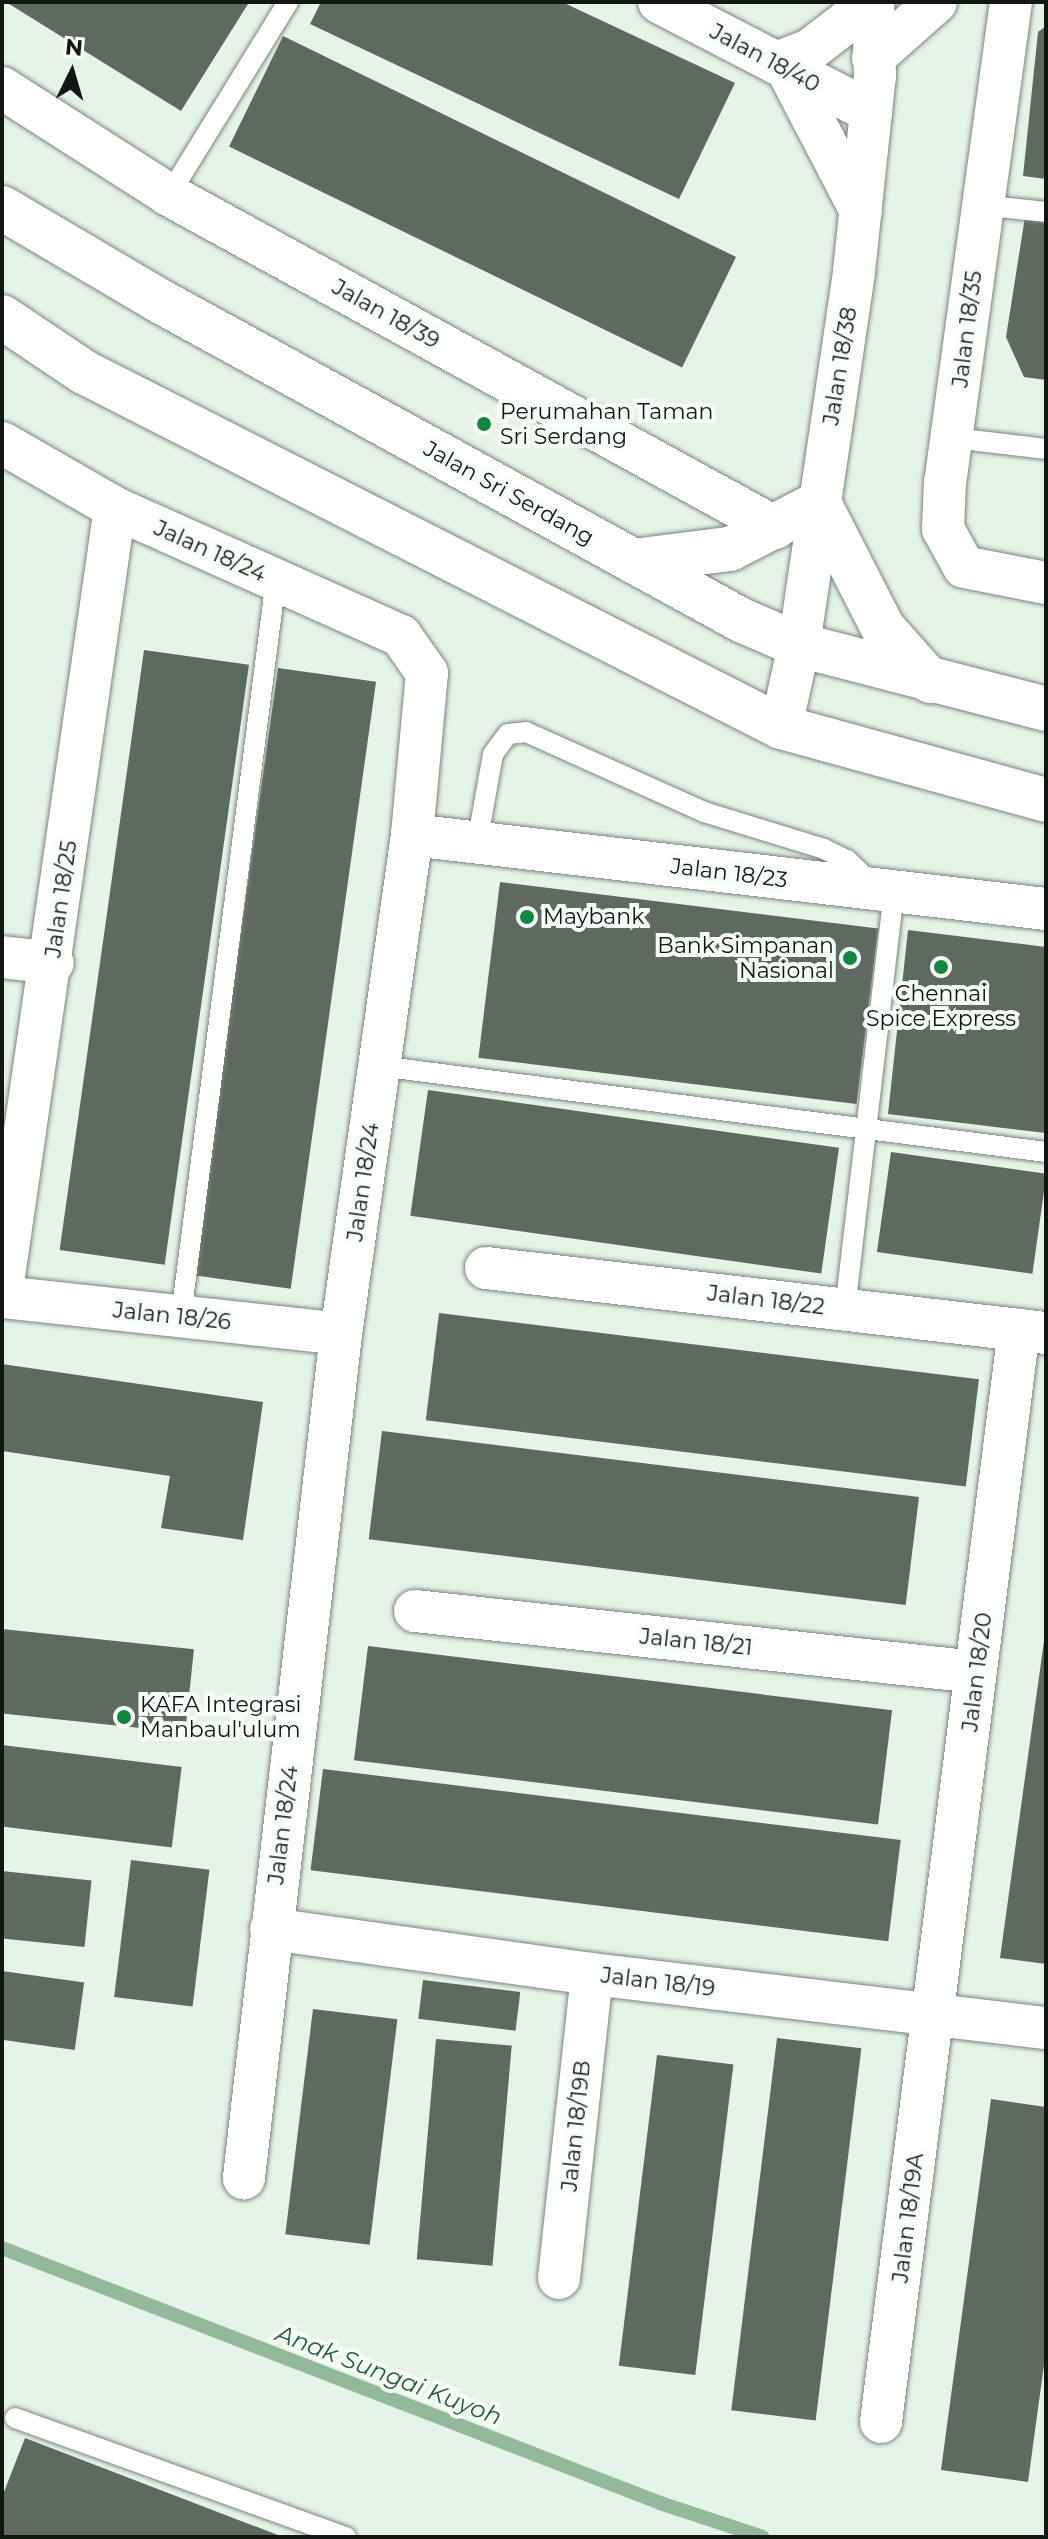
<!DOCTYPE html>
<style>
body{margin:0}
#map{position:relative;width:1048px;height:2539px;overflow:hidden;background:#e6f3e8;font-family:Montserrat,sans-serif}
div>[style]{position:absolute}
.stream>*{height:14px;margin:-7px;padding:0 7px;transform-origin:7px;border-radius:7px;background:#92ba9a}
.building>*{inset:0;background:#5e6960;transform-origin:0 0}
.roads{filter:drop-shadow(0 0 2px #7a867c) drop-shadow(0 0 2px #7a867c)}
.service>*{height:20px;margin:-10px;padding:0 10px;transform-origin:10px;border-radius:10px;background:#fff}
.minor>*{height:42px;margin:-21px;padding:0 21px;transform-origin:21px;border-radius:21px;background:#fff}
.tertiary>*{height:44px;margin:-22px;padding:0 22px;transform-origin:22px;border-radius:22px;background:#fff}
.dots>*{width:22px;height:22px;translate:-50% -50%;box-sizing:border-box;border:4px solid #f7fef8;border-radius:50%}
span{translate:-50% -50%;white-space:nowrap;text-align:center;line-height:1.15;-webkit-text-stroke:8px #f7fef8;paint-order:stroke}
.street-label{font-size:22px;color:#121713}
.poi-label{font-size:22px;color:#121713}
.left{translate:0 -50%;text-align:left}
.right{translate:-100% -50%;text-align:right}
.water-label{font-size:24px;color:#256136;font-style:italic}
.frame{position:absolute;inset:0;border:4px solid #121713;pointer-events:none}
.north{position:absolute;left:32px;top:32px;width:80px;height:80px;-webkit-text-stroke:6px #f7fef8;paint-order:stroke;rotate:5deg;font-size:22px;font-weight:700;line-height:32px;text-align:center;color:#121713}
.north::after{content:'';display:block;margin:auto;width:28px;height:36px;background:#121713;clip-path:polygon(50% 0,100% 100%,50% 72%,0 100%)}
</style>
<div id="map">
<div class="stream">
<div style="left:2px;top:2248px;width:706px;rotate:21.18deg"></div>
<div style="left:660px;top:2503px;width:108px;rotate:18.3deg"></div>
</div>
<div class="building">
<div style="clip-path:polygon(6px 2px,245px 2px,248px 4px,181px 111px)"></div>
<div style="clip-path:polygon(321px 2px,562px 2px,735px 83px,679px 199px,310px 24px)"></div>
<div style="clip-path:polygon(1046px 26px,1046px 179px,1023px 176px,1038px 32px)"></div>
<div style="left:283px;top:36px;width:504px;height:123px;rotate:26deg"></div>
<div style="clip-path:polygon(1025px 217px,1046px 219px,1046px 380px,1024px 377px,1006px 337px)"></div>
<div style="left:144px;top:650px;width:106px;height:606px;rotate:8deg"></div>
<div style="left:278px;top:668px;width:99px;height:613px;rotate:8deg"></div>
<div style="left:500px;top:882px;width:381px;height:177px;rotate:7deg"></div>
<div style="clip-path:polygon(908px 930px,1046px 947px,1046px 1133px,888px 1114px)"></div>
<div style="left:428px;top:1090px;width:415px;height:127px;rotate:8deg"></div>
<div style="left:891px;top:1152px;width:157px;height:101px;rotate:8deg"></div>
<div style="left:439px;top:1313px;width:544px;height:108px;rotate:7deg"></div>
<div style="clip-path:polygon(2px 1364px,263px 1402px,243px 1540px,161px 1528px,170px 1476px,2px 1451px)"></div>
<div style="left:382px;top:1431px;width:541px;height:109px;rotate:7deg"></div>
<div style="left:2px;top:1629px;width:193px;height:84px;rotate:6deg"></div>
<div style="clip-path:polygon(1044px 1641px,1046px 1641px,1046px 1964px,1000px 1958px)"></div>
<div style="left:368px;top:1646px;width:528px;height:115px;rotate:7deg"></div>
<div style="left:2px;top:1745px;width:181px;height:81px;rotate:7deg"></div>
<div style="left:323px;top:1769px;width:582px;height:102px;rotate:7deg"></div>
<div style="left:131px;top:1860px;width:79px;height:138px;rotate:7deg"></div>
<div style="left:2px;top:1871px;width:90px;height:67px;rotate:6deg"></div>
<div style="left:2px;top:1971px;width:83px;height:68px;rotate:8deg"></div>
<div style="left:423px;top:1980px;width:98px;height:39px;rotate:7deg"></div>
<div style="left:313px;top:2009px;width:85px;height:227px;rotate:7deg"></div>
<div style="left:777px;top:2038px;width:85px;height:375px;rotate:7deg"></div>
<div style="left:436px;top:2039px;width:76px;height:221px;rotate:5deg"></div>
<div style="left:657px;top:2055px;width:77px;height:313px;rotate:7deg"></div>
<div style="clip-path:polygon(991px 2099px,1046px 2107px,1046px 2350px,1028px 2482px,941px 2470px)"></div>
<div style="clip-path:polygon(25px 2438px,283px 2537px,2px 2537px,2px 2497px)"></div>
</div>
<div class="roads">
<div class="service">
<div style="left:169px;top:195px;width:227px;rotate:-58.3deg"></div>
<div style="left:981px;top:205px;width:65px;rotate:6.1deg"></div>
<div style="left:954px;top:438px;width:93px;rotate:6.8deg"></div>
<div style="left:477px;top:843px;width:90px;rotate:-79.8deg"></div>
<div style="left:493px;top:754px;width:25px;rotate:-53deg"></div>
<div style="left:508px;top:734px;width:18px;rotate:-6deg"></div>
<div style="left:526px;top:732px;width:195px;rotate:24.2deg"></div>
<div style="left:704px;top:812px;width:126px;rotate:17.1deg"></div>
<div style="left:824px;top:849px;width:25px;rotate:26deg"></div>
<div style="left:847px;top:860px;width:35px;rotate:44deg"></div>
<div style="left:379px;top:1066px;width:673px;rotate:7.35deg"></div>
<div style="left:845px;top:1309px;width:421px;rotate:-83.3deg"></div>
<div style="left:181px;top:1316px;width:742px;rotate:-82.65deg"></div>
<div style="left:15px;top:2418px;width:352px;rotate:19.8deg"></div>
</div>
<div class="minor">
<div style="left:659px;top:2px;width:239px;rotate:27.4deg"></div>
<div style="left:1011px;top:2px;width:484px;rotate:97.8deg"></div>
<div style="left:945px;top:481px;width:48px;rotate:92.4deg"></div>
<div style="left:943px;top:529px;width:43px;rotate:61.1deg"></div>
<div style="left:964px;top:567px;width:84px;rotate:11deg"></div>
<div style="left:873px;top:58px;width:84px;rotate:-41.6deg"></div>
<div style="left:776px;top:63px;width:36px;rotate:-21deg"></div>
<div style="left:810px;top:50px;width:49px;rotate:-37.6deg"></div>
<div style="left:849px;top:20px;width:22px;rotate:-54deg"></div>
<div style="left:788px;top:71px;width:158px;rotate:62.5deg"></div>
<div style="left:2px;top:88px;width:198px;rotate:32.6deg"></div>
<div style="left:169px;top:195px;width:692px;rotate:28.75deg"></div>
<div style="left:2px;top:443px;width:130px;rotate:29.9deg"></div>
<div style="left:115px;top:508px;width:313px;rotate:24.1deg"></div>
<div style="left:401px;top:636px;width:45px;rotate:54.9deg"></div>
<div style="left:427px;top:673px;width:163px;rotate:95.3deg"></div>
<div style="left:412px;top:835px;width:504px;rotate:98.1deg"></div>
<div style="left:341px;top:1334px;width:850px;rotate:96.56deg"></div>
<div style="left:781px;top:727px;width:84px;rotate:-77.6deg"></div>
<div style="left:799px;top:645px;width:378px;rotate:-81.6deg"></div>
<div style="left:854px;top:271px;width:196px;rotate:-83.9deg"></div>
<div style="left:875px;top:76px;width:74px;rotate:-91.5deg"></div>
<div style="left:412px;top:835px;width:638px;rotate:6.66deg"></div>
<div style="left:2px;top:957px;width:51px;rotate:6.7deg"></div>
<div style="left:486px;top:1268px;width:563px;rotate:6.63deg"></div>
<div style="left:2px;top:1290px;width:790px;rotate:-81.78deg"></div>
<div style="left:2px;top:1297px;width:341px;rotate:6.2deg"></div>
<div style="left:415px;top:1611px;width:564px;rotate:6.21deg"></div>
<div style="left:271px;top:1929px;width:324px;rotate:8deg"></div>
<div style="left:592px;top:1974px;width:457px;rotate:6.8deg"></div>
<div style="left:559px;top:2278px;width:306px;rotate:-83.8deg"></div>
<div style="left:881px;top:2422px;width:1101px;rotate:-82.8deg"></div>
</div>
<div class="tertiary">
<div style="left:2px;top:208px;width:181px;rotate:30.5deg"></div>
<div style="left:158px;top:300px;width:665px;rotate:28.76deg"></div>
<div style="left:741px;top:620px;width:63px;rotate:23.3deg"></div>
<div style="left:799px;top:645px;width:255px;rotate:14.5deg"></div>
<div style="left:2px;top:317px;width:99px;rotate:33.9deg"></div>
<div style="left:84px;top:372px;width:782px;rotate:26.99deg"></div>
<div style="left:781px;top:727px;width:275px;rotate:15.4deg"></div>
<div style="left:633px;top:561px;width:98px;rotate:-7.1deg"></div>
<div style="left:730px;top:549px;width:100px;rotate:-27.3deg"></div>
<div style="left:819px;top:503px;width:140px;rotate:62.9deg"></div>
<div style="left:883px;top:628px;width:71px;rotate:48.4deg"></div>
</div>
</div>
<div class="dots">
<div style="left:484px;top:424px;background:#10863f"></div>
<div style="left:527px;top:917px;background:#10863f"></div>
<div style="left:850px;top:958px;background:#10863f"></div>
<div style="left:941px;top:967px;background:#10863f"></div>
<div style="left:124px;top:1717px;background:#10863f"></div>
</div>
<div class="street-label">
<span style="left:765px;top:58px;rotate:28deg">Jalan 18/40</span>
<span style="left:386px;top:314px;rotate:29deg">Jalan 18/39</span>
<span style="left:967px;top:329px;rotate:-83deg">Jalan 18/35</span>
<span style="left:840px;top:366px;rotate:-81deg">Jalan 18/38</span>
<span style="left:509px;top:493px;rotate:29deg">Jalan Sri Serdang</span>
<span style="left:210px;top:551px;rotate:24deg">Jalan 18/24</span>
<span style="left:729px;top:873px;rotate:7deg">Jalan 18/23</span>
<span style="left:61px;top:899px;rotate:-82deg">Jalan 18/25</span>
<span style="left:363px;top:1182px;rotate:-82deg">Jalan 18/24</span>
<span style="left:766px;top:1300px;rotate:7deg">Jalan 18/22</span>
<span style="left:172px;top:1316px;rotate:6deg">Jalan 18/26</span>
<span style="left:696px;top:1642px;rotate:6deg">Jalan 18/21</span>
<span style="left:977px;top:1672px;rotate:-83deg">Jalan 18/20</span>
<span style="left:283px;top:1825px;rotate:-83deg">Jalan 18/24</span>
<span style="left:658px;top:1982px;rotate:7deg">Jalan 18/19</span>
<span style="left:576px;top:2126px;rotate:-84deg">Jalan 18/19B</span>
<span style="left:908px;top:2218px;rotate:-83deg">Jalan 18/19A</span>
</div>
<div class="poi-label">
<span class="left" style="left:500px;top:424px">Perumahan Taman<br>Sri Serdang</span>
<span class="left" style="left:543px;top:917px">Maybank</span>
<span class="right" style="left:834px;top:958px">Bank Simpanan<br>Nasional</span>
<span style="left:941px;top:1006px">Chennai<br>Spice Express</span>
<span class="left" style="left:140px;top:1717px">KAFA Integrasi<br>Manbaul'ulum</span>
</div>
<div class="water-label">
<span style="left:389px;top:2375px;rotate:21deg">Anak Sungai Kuyoh</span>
</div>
<div class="frame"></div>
<div class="north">N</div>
</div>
